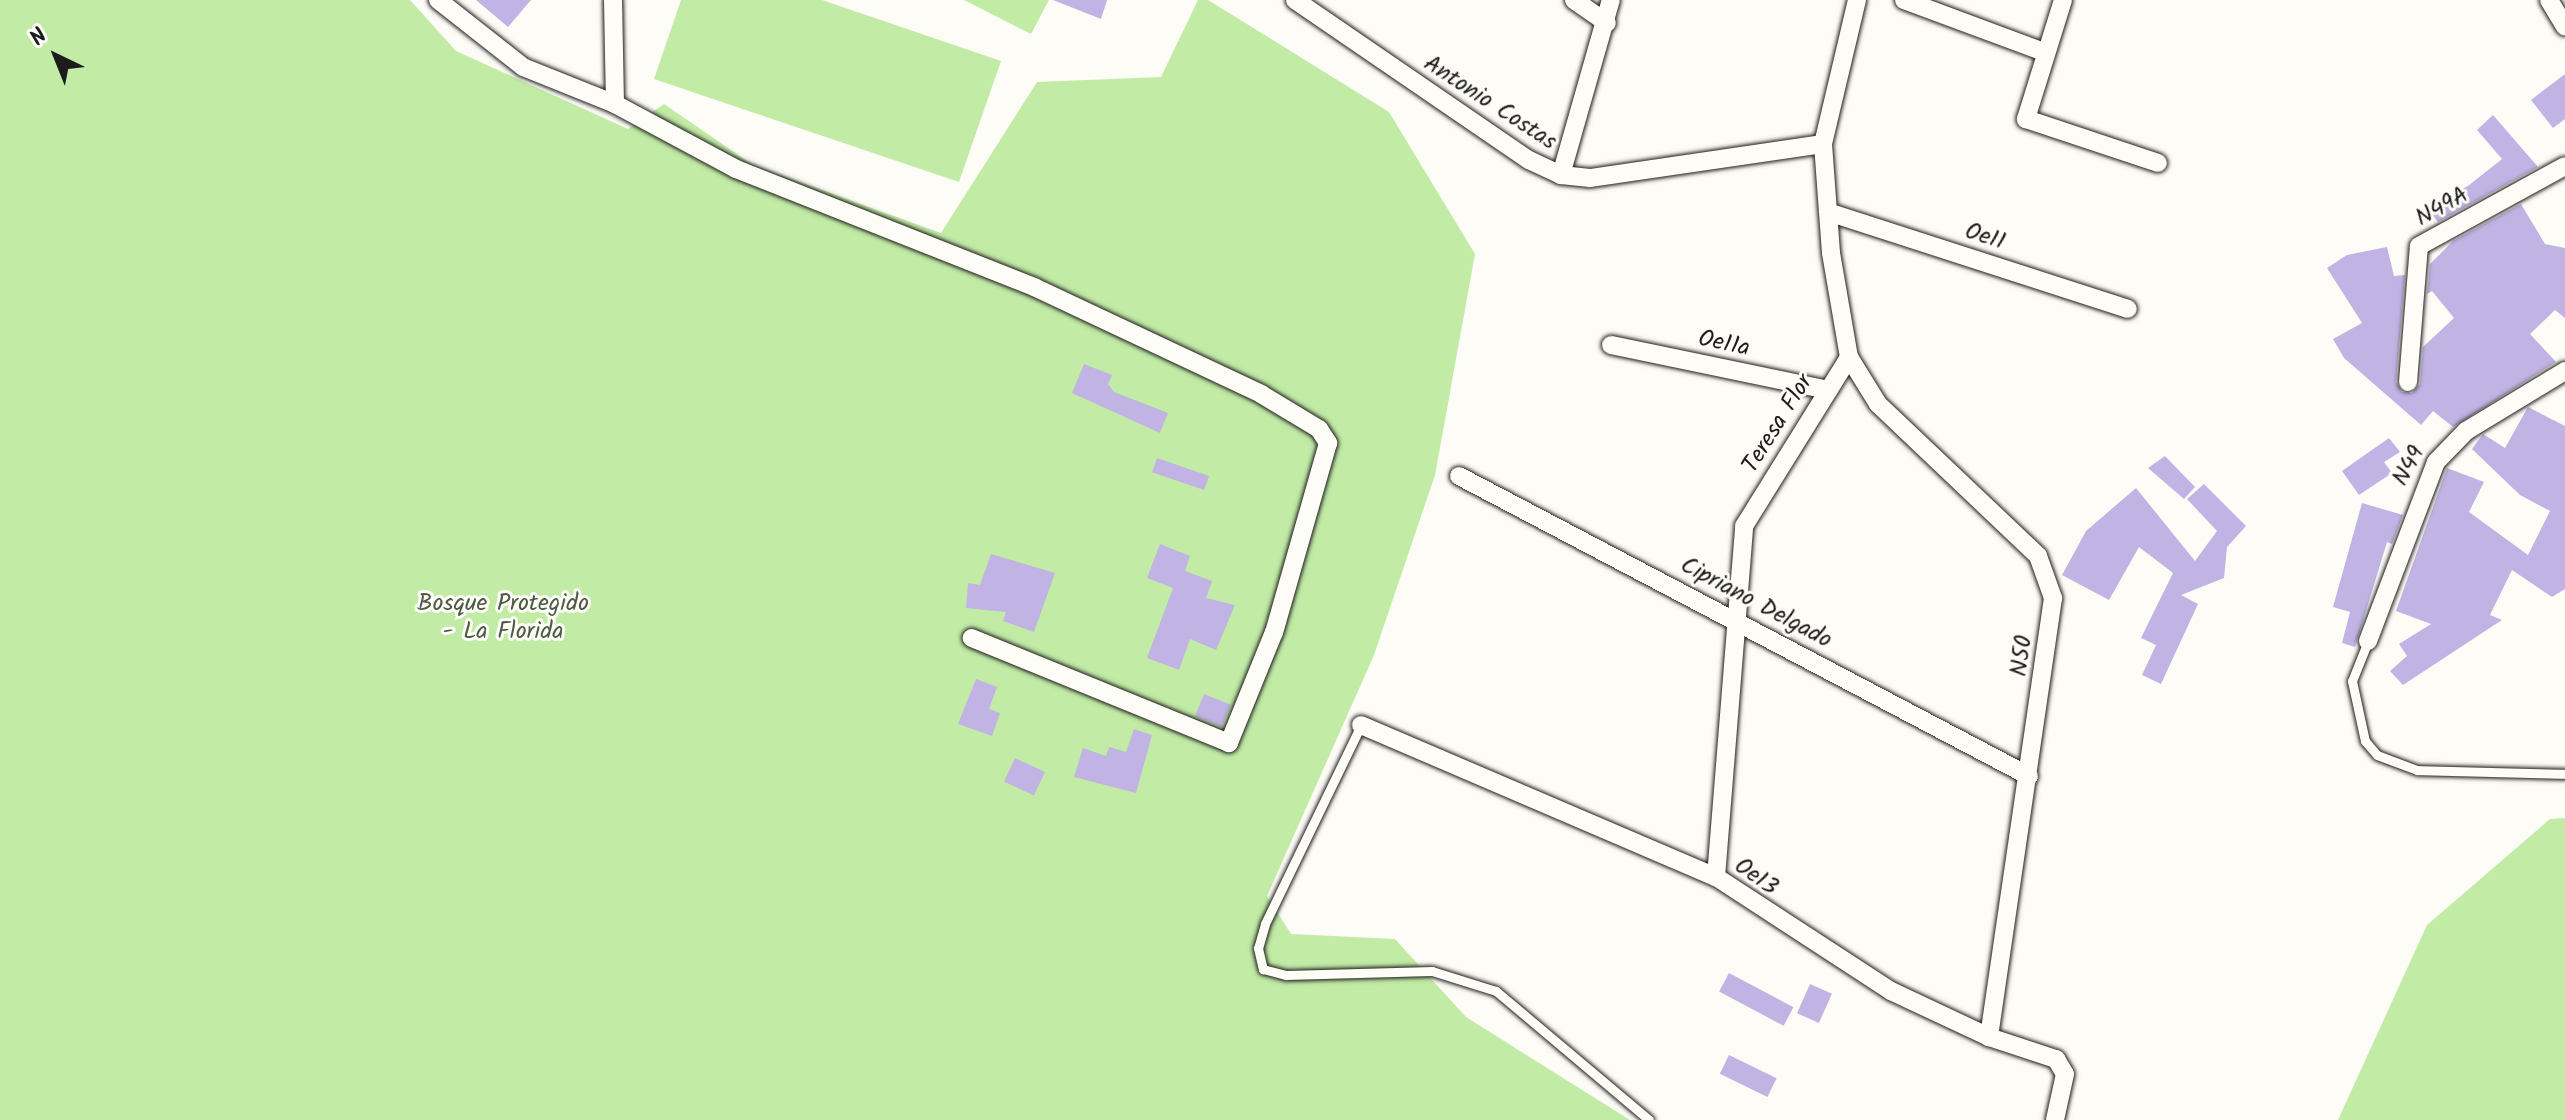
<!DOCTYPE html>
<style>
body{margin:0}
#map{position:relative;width:2565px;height:1120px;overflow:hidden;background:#fdfcf7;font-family:Kalam,sans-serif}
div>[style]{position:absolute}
.green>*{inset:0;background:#c2eba6}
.building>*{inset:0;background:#c1b3e3;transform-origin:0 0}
.roads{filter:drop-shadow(0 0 2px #1c1c1c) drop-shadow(0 0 2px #1c1c1c)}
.lane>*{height:9px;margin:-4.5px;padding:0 4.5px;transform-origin:4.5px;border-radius:4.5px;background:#fdfcf7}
.street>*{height:18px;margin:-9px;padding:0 9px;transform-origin:9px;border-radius:9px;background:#fdfcf7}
span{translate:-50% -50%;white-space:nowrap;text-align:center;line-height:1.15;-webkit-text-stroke:6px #fdfcf7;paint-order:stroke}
.street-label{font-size:24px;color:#1c1c1c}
.park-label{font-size:24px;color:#4e5a45}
.north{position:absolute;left:16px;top:16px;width:80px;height:80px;-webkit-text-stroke:6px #fdfcf7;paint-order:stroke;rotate:317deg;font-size:22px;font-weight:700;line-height:32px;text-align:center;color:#1c1c1c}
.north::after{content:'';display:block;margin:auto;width:28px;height:36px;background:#1c1c1c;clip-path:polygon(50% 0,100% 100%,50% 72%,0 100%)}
</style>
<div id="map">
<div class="green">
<div style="clip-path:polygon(0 0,410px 0,456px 51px,628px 129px,664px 104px,753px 165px,941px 233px,1037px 82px,1161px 77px,1198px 0,1208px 0,1389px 112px,1475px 254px,1435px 475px,1374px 655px,1267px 896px,1291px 934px,1395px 939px,1466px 1017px,1630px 1120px,0 1120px)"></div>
<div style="clip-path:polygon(681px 0,822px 0,1001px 61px,959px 182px,654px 79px)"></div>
<div style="clip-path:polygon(964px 0,1049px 0,1031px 34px)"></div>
<div style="clip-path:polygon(2565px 818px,2565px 1120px,2338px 1120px,2427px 925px,2550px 819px)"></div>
</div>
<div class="building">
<div style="clip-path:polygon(476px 0,531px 0,508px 27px)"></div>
<div style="clip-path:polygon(1053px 0,1107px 0,1101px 19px)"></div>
<div style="clip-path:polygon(2565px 74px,2565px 119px,2553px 128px,2531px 100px)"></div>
<div style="clip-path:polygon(2493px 115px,2538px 167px,2438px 222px,2425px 206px,2468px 186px,2502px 159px,2477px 130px)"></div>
<div style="clip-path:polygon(2521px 204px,2545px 244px,2565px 248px,2565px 318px,2555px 310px,2530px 334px,2556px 362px,2453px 427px,2433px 411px,2421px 425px,2344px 358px,2333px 339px,2362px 323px,2327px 268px,2347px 255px,2387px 247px,2394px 276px,2405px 275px,2396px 382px,2402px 392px,2412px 393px,2420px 384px,2423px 347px,2454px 318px,2432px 291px,2427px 294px,2430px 264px,2453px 241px)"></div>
<div style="clip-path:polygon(1084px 364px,1112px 375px,1108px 384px,1114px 392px,1168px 413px,1160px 433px,1072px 393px)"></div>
<div style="clip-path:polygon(2528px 407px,2565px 426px,2565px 589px,2552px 597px,2512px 570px,2490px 615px,2502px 620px,2403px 685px,2390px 671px,2407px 656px,2399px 644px,2431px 624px,2396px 611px,2447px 468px,2484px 482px,2469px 512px,2528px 555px,2550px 511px,2520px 495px,2472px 449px,2483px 434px,2505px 448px)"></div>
<div style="clip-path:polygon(2389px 438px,2400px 452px,2384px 462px,2392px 473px,2359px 495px,2342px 471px)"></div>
<div style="clip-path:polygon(2165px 456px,2195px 487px,2184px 499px,2148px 468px)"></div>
<div style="left:1157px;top:458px;width:55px;height:15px;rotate:19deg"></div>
<div style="clip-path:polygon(2204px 484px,2246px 526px,2227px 547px,2224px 578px,2181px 595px,2198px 604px,2161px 684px,2142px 675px,2156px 645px,2141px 638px,2173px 573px,2139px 547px,2109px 600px,2062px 575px,2086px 531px,2136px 488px,2195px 561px,2217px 531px,2187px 499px)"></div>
<div style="clip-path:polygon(2362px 503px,2403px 515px,2392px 544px,2387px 542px,2355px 647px,2342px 643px,2350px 612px,2333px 607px)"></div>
<div style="clip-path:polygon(1160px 544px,1190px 556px,1185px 571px,1212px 581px,1206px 598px,1235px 605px,1216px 650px,1190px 639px,1179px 670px,1147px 658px,1173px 588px,1147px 578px)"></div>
<div style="clip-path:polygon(991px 554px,1055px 573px,1034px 632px,1003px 621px,1006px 612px,966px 608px,968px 583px,980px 585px)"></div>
<div style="clip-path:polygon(976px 679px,997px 687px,989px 709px,1000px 713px,992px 736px,958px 724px)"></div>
<div style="left:1204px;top:694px;width:29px;height:24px;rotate:22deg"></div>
<div style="clip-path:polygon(1134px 729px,1152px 735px,1136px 793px,1074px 777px,1083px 748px,1106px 756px,1109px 747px,1126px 752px)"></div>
<div style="left:1015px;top:758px;width:33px;height:26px;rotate:25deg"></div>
<div style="left:1729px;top:973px;width:73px;height:21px;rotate:28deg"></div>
<div style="left:1810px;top:984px;width:24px;height:32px;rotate:24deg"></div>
<div style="left:1729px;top:1055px;width:53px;height:21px;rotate:26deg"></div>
</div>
<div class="roads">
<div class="lane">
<div style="left:2368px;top:641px;width:43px;rotate:111.8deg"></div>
<div style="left:2352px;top:681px;width:61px;rotate:77.8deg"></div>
<div style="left:2365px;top:741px;width:18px;rotate:49deg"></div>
<div style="left:2377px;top:755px;width:43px;rotate:20.6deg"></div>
<div style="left:2417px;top:770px;width:148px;rotate:1.5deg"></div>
<div style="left:1361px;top:725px;width:221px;rotate:115.8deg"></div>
<div style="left:1265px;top:924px;width:25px;rotate:106deg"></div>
<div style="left:1258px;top:948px;width:22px;rotate:77deg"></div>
<div style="left:1263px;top:969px;width:24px;rotate:15deg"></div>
<div style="left:1286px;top:975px;width:146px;rotate:-1.6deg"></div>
<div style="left:1432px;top:971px;width:67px;rotate:17.4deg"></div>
<div style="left:1496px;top:991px;width:200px;rotate:40.1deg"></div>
</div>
<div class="street">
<div style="left:438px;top:0;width:108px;rotate:38.2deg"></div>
<div style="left:523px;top:67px;width:99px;rotate:21.9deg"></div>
<div style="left:615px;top:104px;width:137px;rotate:28.2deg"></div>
<div style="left:736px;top:169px;width:321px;rotate:21.6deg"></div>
<div style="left:1034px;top:287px;width:251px;rotate:25.2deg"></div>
<div style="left:1261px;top:394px;width:68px;rotate:31.1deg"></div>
<div style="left:1319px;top:429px;width:17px;rotate:57deg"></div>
<div style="left:1328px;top:443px;width:197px;rotate:105.9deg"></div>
<div style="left:1274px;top:632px;width:120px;rotate:112.1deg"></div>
<div style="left:1229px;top:743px;width:278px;rotate:-157.8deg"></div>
<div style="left:613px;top:0;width:104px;rotate:88.9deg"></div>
<div style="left:1295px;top:0;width:283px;rotate:34.4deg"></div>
<div style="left:1529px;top:160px;width:35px;rotate:25deg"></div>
<div style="left:1561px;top:175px;width:29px;rotate:6deg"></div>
<div style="left:1590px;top:178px;width:235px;rotate:-8.3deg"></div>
<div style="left:1574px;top:0;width:40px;rotate:34.9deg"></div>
<div style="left:1857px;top:0;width:148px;rotate:103.3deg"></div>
<div style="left:1823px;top:144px;width:109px;rotate:85.8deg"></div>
<div style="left:1831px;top:253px;width:106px;rotate:80.2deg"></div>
<div style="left:1849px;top:357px;width:55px;rotate:58.3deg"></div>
<div style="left:1878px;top:404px;width:221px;rotate:43.5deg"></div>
<div style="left:2038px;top:556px;width:45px;rotate:70.3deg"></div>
<div style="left:2053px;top:598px;width:444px;rotate:98.3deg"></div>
<div style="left:1904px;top:0;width:149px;rotate:20.4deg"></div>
<div style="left:2063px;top:0;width:125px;rotate:107.3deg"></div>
<div style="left:2026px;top:119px;width:139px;rotate:18.4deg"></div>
<div style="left:2549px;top:0;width:31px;rotate:59deg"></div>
<div style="left:1561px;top:175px;width:182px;rotate:-74.1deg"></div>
<div style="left:1828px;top:212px;width:315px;rotate:17.9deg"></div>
<div style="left:1611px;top:345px;width:222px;rotate:11.7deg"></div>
<div style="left:2408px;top:382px;width:136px;rotate:-85.4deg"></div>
<div style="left:2419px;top:246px;width:166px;rotate:-28.7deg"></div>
<div style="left:1459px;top:476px;width:644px;rotate:27.76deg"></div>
<div style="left:2368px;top:641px;width:191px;rotate:-69.2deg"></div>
<div style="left:2436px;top:462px;width:43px;rotate:-45.9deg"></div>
<div style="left:2466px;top:431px;width:116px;rotate:-31.2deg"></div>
<div style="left:1361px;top:725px;width:386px;rotate:23.2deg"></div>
<div style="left:1716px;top:877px;width:209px;rotate:33.1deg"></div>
<div style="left:1891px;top:991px;width:108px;rotate:25.1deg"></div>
<div style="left:1989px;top:1037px;width:71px;rotate:18.2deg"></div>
<div style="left:2056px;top:1059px;width:17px;rotate:59deg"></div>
<div style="left:2065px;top:1074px;width:47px;rotate:102.3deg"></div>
<div style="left:1716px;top:877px;width:352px;rotate:-85.4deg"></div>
<div style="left:1744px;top:526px;width:199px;rotate:-58.1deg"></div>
</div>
</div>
<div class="street-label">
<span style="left:1490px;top:103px;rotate:33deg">Antonio Costas</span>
<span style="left:2442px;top:207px;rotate:-29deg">N49A</span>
<span style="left:1985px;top:237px;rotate:18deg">Oe11</span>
<span style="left:1724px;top:344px;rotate:12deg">Oe11a</span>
<span style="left:1778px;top:424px;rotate:-58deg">Teresa Flor</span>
<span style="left:2409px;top:466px;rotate:-61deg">N49</span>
<span style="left:1756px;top:603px;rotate:28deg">Cipriano Delgado</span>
<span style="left:2022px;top:656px;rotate:-82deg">N50</span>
<span style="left:1756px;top:877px;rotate:35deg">Oe13</span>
</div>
<div class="park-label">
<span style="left:503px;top:618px">Bosque Protegido<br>- La Florida</span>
</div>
<div class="north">N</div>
</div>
